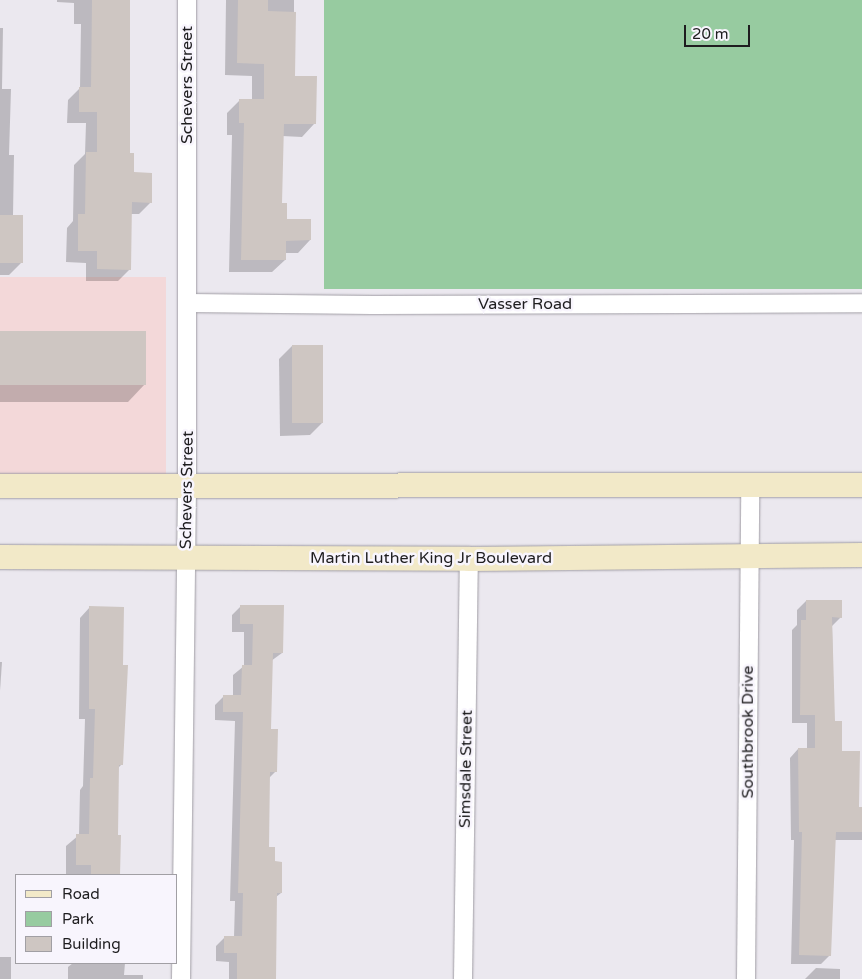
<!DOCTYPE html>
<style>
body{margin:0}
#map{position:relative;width:862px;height:979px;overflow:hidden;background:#ebe8ef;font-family:"Varela Round",sans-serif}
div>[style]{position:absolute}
.commercial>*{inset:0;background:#f3d8d9;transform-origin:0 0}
.green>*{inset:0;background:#97cba0;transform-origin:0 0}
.shadow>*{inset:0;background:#0003;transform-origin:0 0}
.building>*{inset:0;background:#cec6c2;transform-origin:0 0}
.roads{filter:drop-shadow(0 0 1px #a09da4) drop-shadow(0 0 1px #a09da4)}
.street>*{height:18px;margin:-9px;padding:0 9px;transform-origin:9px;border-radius:9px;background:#fff}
.secondary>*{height:24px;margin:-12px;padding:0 12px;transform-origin:12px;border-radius:12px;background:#f2e9c8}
span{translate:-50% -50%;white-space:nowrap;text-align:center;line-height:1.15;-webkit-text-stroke:5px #f8f5fd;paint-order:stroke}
.street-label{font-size:16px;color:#1e1d1f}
.legend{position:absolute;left:15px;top:874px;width:162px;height:90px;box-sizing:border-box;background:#f8f5fd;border:1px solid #a19fa4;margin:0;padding:6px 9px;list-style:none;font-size:15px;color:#1e1d1f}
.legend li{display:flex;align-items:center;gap:10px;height:25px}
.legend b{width:25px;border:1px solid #a19fa4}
.scale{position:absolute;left:684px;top:25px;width:66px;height:22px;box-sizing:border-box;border:2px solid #1e1d1f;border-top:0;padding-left:6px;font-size:15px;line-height:18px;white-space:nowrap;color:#1e1d1f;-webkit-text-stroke:4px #f8f5fd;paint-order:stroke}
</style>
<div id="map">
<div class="commercial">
<div style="left:0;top:277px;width:166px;height:198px"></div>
</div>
<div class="green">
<div style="left:324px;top:0;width:538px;height:289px"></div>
</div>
<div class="shadow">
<div style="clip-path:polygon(57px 0,129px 0,129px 154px,133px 173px,151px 202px,139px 214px,131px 214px,130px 269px,118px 281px,86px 281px,86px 263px,66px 262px,67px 228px,73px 221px,74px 165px,85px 154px,86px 123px,67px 123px,68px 100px,80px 88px,81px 24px,74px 24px,74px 3px,57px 2px)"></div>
<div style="clip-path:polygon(226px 0,294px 0,294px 77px,314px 124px,302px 137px,282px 136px,281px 204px,286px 221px,310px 240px,298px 253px,285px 253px,285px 260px,272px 272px,229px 272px,232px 135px,227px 135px,227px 113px,240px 100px,252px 100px,252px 76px,225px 75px)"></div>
<div style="clip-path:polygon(0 28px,3px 28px,2px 89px,11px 89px,9px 155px,14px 155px,13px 216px,21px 263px,9px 275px,0 275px)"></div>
<div style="clip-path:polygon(0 332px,145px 384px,128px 402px,0 402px)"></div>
<div style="clip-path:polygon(292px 346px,323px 422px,310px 435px,280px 436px,279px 359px)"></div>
<div style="clip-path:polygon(806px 601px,841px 617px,832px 626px,834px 722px,857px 808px,862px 808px,862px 840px,834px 840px,830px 955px,821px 964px,791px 964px,794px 840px,791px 840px,790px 758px,798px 749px,807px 749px,807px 723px,792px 723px,792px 630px,797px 625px,797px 610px)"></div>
<div style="clip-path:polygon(241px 606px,282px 653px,271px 661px,270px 730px,276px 771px,269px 778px,268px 848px,281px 893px,276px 897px,275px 979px,229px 979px,229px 962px,216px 961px,216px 946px,225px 937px,234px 937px,235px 901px,230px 901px,235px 721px,215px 720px,215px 705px,224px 696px,233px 696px,233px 675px,244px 666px,244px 632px,232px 632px,232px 615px)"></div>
<div style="clip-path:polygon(90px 607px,122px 764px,117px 769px,117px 836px,120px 836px,119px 875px,66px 875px,66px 846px,79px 835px,80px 790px,83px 786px,85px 719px,79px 719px,80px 618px)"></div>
<div style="clip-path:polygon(0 662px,2px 662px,0 691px)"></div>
<div style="left:0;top:957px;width:11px;height:22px"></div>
<div style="clip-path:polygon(73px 963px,125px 963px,124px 975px,143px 975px,143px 979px,68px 979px,68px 967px)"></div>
<div style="clip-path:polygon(816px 968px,840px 969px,840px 979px,805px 979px)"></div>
</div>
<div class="building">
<div style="clip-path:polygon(92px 0,130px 0,130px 153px,134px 153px,134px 172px,152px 173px,152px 203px,132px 202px,131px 270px,97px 269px,97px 251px,78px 251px,78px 214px,85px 214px,86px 152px,97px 152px,97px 112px,79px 112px,79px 87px,91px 87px)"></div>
<div style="clip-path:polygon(238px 0,268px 0,268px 11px,296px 12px,295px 76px,317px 76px,316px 124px,284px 124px,282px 203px,287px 203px,287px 219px,311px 219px,311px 240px,286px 241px,286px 260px,241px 260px,244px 123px,239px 123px,239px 99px,264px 99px,264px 64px,237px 63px)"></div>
<div style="left:0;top:215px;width:23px;height:48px"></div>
<div style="left:0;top:331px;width:146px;height:54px"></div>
<div style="left:292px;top:345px;width:31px;height:78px"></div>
<div style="clip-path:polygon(806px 600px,842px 600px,842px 618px,832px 617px,835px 721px,842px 721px,842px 751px,860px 751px,859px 807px,862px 807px,862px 832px,836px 832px,831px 956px,799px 955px,802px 832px,799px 832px,798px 748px,815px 748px,815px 715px,800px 715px,801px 620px,806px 620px)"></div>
<div style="clip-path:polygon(240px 605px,284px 605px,283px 653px,273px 653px,271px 729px,278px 729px,277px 772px,270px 772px,269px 847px,275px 847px,275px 861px,282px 862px,282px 893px,277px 893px,276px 979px,237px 979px,237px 953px,224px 953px,224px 936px,242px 936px,243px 893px,238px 893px,243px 712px,223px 712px,223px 695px,241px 695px,242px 665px,252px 665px,253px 624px,240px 624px)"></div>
<div style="clip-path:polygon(89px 606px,124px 607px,123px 665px,128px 665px,123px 765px,119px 765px,118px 835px,121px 835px,120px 875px,91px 875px,91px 865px,76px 865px,76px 834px,89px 834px,90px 778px,93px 778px,95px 709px,89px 709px)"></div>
</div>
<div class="roads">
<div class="street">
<div style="left:188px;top:303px;width:184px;rotate:0.6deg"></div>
<div style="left:372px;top:305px;width:490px;rotate:-0.2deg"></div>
<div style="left:181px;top:979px;width:493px;rotate:-89.3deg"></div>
<div style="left:187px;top:486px;width:486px;rotate:-90deg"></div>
<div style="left:463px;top:979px;width:420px;rotate:-89.2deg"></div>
<div style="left:746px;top:979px;width:493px;rotate:-89.5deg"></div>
</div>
<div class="secondary">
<div style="left:0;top:486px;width:862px;rotate:-0.07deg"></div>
<div style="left:0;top:557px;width:469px;rotate:0.2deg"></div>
<div style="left:469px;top:559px;width:393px;rotate:-0.6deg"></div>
</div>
</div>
<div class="street-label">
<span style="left:187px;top:85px;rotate:-90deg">Schevers Street</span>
<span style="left:525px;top:304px">Vasser Road</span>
<span style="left:187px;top:490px;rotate:-89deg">Schevers Street</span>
<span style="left:431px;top:558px">Martin Luther King Jr Boulevard</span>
<span style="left:748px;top:732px;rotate:-90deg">Southbrook Drive</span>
<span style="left:466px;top:769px;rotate:-89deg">Simsdale Street</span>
</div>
<ul class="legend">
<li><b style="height:6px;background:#f2e9c8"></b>Road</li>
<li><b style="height:14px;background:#97cba0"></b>Park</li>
<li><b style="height:14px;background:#cec6c2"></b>Building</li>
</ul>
<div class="scale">20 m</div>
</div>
